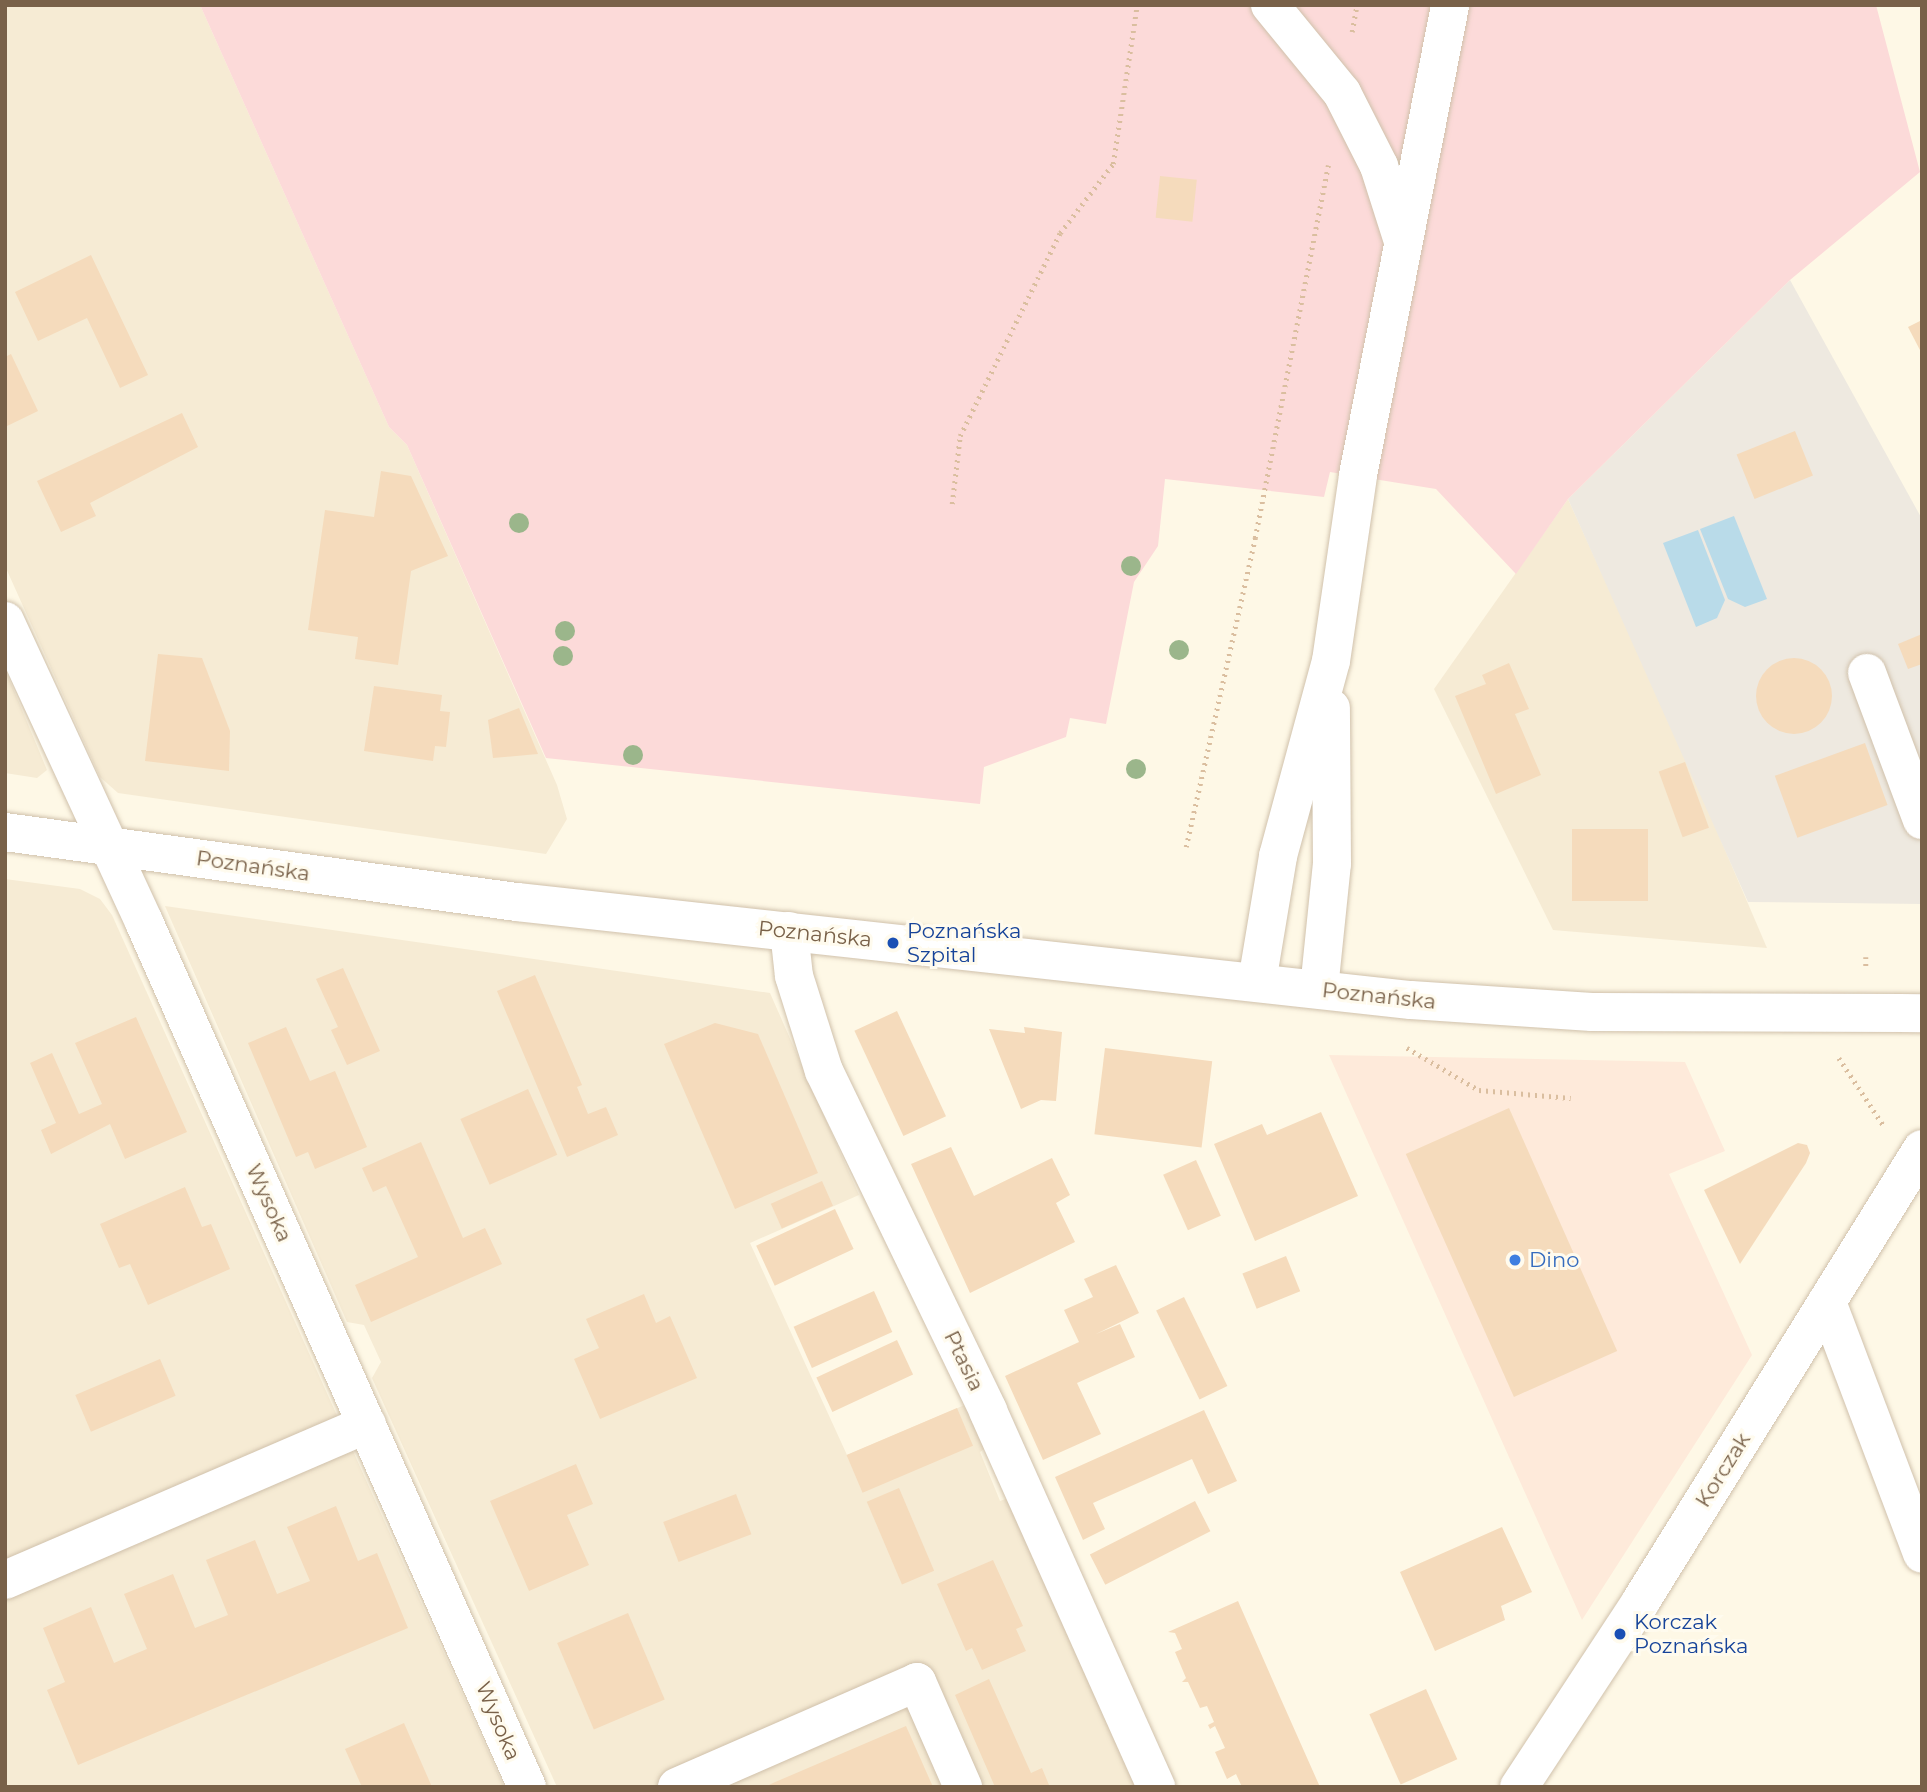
<!DOCTYPE html>
<meta charset="utf-8">
<style>
body{margin:0}
#map{position:relative;width:1927px;height:1792px;overflow:hidden;background:#fef8e6;font-family:Montserrat,sans-serif}
div>[style]{position:absolute}
.residential>*{inset:0;background:#f6ebd4}
.commercial>*{inset:0;background:#feeada}
.industrial>*{inset:0;background:#eee9e0}
.medical>*{inset:0;background:#fcdad9}
.water>*{inset:0;background:#b9dbe9}
.building>*{inset:0;background:#f5dbbc;transform-origin:0 0}
.round{border-radius:50%}
.path>*{height:4.5px;margin-top:-2.25px;transform-origin:0;background:repeating-linear-gradient(90deg,#dabe9f 0 2px,transparent 0 7px)}
.roads{filter:drop-shadow(0 0 2px #d0c1ab) drop-shadow(0 0 2px #d0c1ab)}
.minor>*{height:38px;margin:-19px;padding:0 19px;transform-origin:19px;border-radius:19px;background:#fff}
.trees>*{width:20px;height:20px;margin:-10px;border-radius:50%;background:#9bb68b}
.dots>*{width:19px;height:19px;translate:-50% -50%;box-sizing:border-box;border:4px solid #fffbee;border-radius:50%}
span{translate:-50% -50%;white-space:nowrap;text-align:center;line-height:1.15;-webkit-text-stroke:6px #fffbee;paint-order:stroke}
.street-label{font-size:21px;color:#796149}
.transit-label{font-size:21px;color:#164399}
.left{translate:0 -50%;text-align:left}
.shop-label{font-size:21px;color:#366cbe}
.frame{position:absolute;inset:0;border:7px solid #796149;pointer-events:none}
</style>
<div id="map">
<div class="residential">
<div style="clip-path:polygon(5px 5px,200px 5px,389px 427px,407px 445px,557px 785px,567px 819px,546px 854px,118px 793px,100px 777px,5px 566px)"></div>
<div style="clip-path:polygon(1568px 499px,1687px 761px,1767px 948px,1553px 930px,1434px 689px)"></div>
<div style="clip-path:polygon(5px 669px,47px 770px,37px 778px,5px 773px)"></div>
<div style="clip-path:polygon(5px 879px,80px 889px,100px 899px,112px 915px,504px 1787px,5px 1787px)"></div>
<div style="clip-path:polygon(165px 906px,770px 993px,859px 1195px,750px 1243px,847px 1455px,967px 1404px,986px 1448px,980px 1452px,1000px 1501px,1008px 1498px,1139px 1787px,557px 1787px,372px 1378px,381px 1362px,364px 1325px,347px 1322px)"></div>
</div>
<div class="commercial">
<div style="clip-path:polygon(1329px 1055px,1685px 1062px,1725px 1151px,1669px 1174px,1752px 1355px,1582px 1620px)"></div>
</div>
<div class="industrial">
<div style="clip-path:polygon(1790px 280px,1922px 519px,1922px 904px,1748px 902px,1568px 499px)"></div>
</div>
<div class="medical">
<div style="clip-path:polygon(200px 5px,1876px 5px,1920px 172px,1790px 280px,1568px 499px,1516px 574px,1436px 489px,1330px 472px,1324px 497px,1165px 479px,1158px 546px,1134px 582px,1106px 724px,1070px 718px,1066px 737px,984px 767px,980px 804px,546px 758px,407px 445px,389px 427px)"></div>
</div>
<div class="water">
<div style="clip-path:polygon(1734px 516px,1767px 599px,1745px 607px,1728px 599px,1700px 529px)"></div>
<div style="clip-path:polygon(1698px 530px,1725px 600px,1717px 618px,1696px 627px,1663px 543px)"></div>
</div>
<div class="building">
<div style="left:1160px;top:176px;width:37px;height:42px;rotate:6deg"></div>
<div style="clip-path:polygon(91px 255px,148px 375px,120px 388px,87px 318px,38px 341px,15px 292px)"></div>
<div style="clip-path:polygon(1922px 320px,1922px 354px,1908px 327px)"></div>
<div style="clip-path:polygon(11px 354px,38px 411px,5px 427px,5px 357px)"></div>
<div style="clip-path:polygon(182px 413px,198px 447px,90px 503px,96px 516px,61px 532px,37px 481px)"></div>
<div style="left:1795px;top:431px;width:48px;height:63px;rotate:68deg"></div>
<div style="clip-path:polygon(381px 471px,411px 476px,448px 556px,411px 571px,398px 665px,355px 659px,358px 637px,308px 630px,325px 510px,374px 517px)"></div>
<div style="clip-path:polygon(1922px 634px,1922px 664px,1908px 669px,1898px 644px)"></div>
<div style="clip-path:polygon(158px 654px,202px 658px,230px 731px,229px 771px,145px 761px)"></div>
<div class="round" style="left:1756px;top:658px;width:76px;height:76px"></div>
<div style="clip-path:polygon(1509px 663px,1529px 709px,1515px 714px,1541px 775px,1496px 794px,1455px 696px,1486px 684px,1482px 675px)"></div>
<div style="clip-path:polygon(374px 686px,442px 695px,440px 711px,450px 712px,446px 747px,435px 746px,433px 761px,364px 751px)"></div>
<div style="clip-path:polygon(519px 708px,538px 754px,493px 758px,488px 720px)"></div>
<div style="left:1865px;top:743px;width:66px;height:96px;rotate:70deg"></div>
<div style="left:1685px;top:762px;width:70px;height:28px;rotate:70deg"></div>
<div style="left:1648px;top:829px;width:72px;height:76px;rotate:90deg"></div>
<div style="clip-path:polygon(343px 968px,380px 1051px,347px 1065px,331px 1030px,338px 1027px,316px 979px)"></div>
<div style="clip-path:polygon(535px 975px,582px 1085px,577px 1087px,588px 1114px,606px 1107px,618px 1135px,567px 1157px,497px 991px)"></div>
<div style="left:897px;top:1011px;width:116px;height:47px;rotate:65deg"></div>
<div style="clip-path:polygon(136px 1017px,187px 1132px,125px 1159px,110px 1124px,51px 1154px,41px 1130px,56px 1123px,30px 1063px,52px 1053px,79px 1114px,102px 1104px,75px 1043px)"></div>
<div style="clip-path:polygon(715px 1023px,758px 1034px,818px 1173px,735px 1209px,664px 1044px)"></div>
<div style="clip-path:polygon(286px 1027px,310px 1081px,335px 1071px,367px 1147px,315px 1169px,308px 1152px,296px 1157px,248px 1043px)"></div>
<div style="clip-path:polygon(1024px 1027px,1062px 1032px,1056px 1101px,1041px 1100px,1021px 1109px,989px 1029px,1025px 1033px)"></div>
<div style="left:1105px;top:1048px;width:108px;height:87px;rotate:7deg"></div>
<div style="left:528px;top:1089px;width:72px;height:74px;rotate:66deg"></div>
<div style="left:1509px;top:1108px;width:266px;height:113px;rotate:66deg"></div>
<div style="clip-path:polygon(1321px 1112px,1358px 1196px,1255px 1241px,1214px 1144px,1262px 1124px,1267px 1135px)"></div>
<div style="clip-path:polygon(421px 1142px,463px 1238px,485px 1228px,502px 1264px,371px 1322px,355px 1285px,418px 1257px,386px 1186px,373px 1192px,362px 1168px)"></div>
<div style="clip-path:polygon(1798px 1143px,1807px 1145px,1810px 1153px,1806px 1163px,1740px 1264px,1704px 1190px)"></div>
<div style="clip-path:polygon(951px 1147px,974px 1196px,1052px 1158px,1070px 1195px,1056px 1203px,1075px 1242px,970px 1293px,911px 1164px)"></div>
<div style="left:1196px;top:1160px;width:61px;height:36px;rotate:66deg"></div>
<div style="left:822px;top:1181px;width:27px;height:56px;rotate:66deg"></div>
<div style="clip-path:polygon(185px 1187px,202px 1227px,211px 1224px,230px 1269px,148px 1305px,130px 1264px,119px 1268px,100px 1224px)"></div>
<div style="left:835px;top:1209px;width:44px;height:87px;rotate:65deg"></div>
<div style="left:1286px;top:1256px;width:38px;height:47px;rotate:68deg"></div>
<div style="clip-path:polygon(1116px 1265px,1139px 1313px,1096px 1334px,1120px 1324px,1135px 1357px,1077px 1383px,1101px 1434px,1043px 1460px,1005px 1376px,1079px 1342px,1064px 1310px,1093px 1297px,1084px 1279px)"></div>
<div style="left:874px;top:1291px;width:45px;height:88px;rotate:66deg"></div>
<div style="clip-path:polygon(644px 1294px,656px 1323px,670px 1316px,697px 1378px,600px 1419px,574px 1359px,599px 1348px,586px 1319px)"></div>
<div style="left:1184px;top:1297px;width:99px;height:31px;rotate:64deg"></div>
<div style="left:897px;top:1340px;width:38px;height:89px;rotate:65deg"></div>
<div style="left:160px;top:1359px;width:40px;height:92px;rotate:67deg"></div>
<div style="left:957px;top:1408px;width:41px;height:120px;rotate:67deg"></div>
<div style="clip-path:polygon(1204px 1410px,1237px 1481px,1208px 1494px,1192px 1459px,1093px 1503px,1105px 1529px,1083px 1540px,1055px 1477px)"></div>
<div style="clip-path:polygon(576px 1464px,593px 1504px,567px 1515px,589px 1565px,529px 1591px,490px 1501px)"></div>
<div style="left:899px;top:1488px;width:90px;height:35px;rotate:67deg"></div>
<div style="left:736px;top:1494px;width:43px;height:78px;rotate:69deg"></div>
<div style="left:1195px;top:1501px;width:34px;height:118px;rotate:63deg"></div>
<div style="clip-path:polygon(336px 1506px,358px 1561px,377px 1553px,408px 1628px,78px 1765px,47px 1690px,65px 1682px,43px 1628px,91px 1607px,114px 1663px,130px 1656px,147px 1649px,124px 1594px,173px 1574px,195px 1628px,228px 1615px,206px 1560px,255px 1540px,277px 1594px,310px 1581px,287px 1527px)"></div>
<div style="clip-path:polygon(1502px 1527px,1532px 1592px,1501px 1606px,1505px 1620px,1435px 1651px,1400px 1572px)"></div>
<div style="clip-path:polygon(993px 1560px,1023px 1626px,1016px 1629px,1026px 1651px,982px 1670px,972px 1648px,966px 1651px,937px 1584px)"></div>
<div style="clip-path:polygon(1238px 1601px,1280px 1697px,1320px 1787px,1242px 1787px,1236px 1774px,1227px 1779px,1215px 1752px,1225px 1748px,1215px 1726px,1210px 1729px,1208px 1725px,1214px 1722px,1207px 1706px,1200px 1708px,1188px 1682px,1182px 1682px,1186px 1678px,1175px 1652px,1182px 1649px,1175px 1633px,1168px 1632px)"></div>
<div style="left:628px;top:1613px;width:94px;height:77px;rotate:67deg"></div>
<div style="clip-path:polygon(989px 1679px,1031px 1773px,1042px 1768px,1049px 1785px,995px 1787px,955px 1695px)"></div>
<div style="left:1426px;top:1689px;width:77px;height:62px;rotate:66deg"></div>
<div style="clip-path:polygon(404px 1723px,432px 1787px,362px 1787px,345px 1749px)"></div>
<div style="clip-path:polygon(906px 1726px,933px 1787px,765px 1787px,773px 1783px)"></div>
</div>
<div class="path">
<div style="left:1352px;top:32px;width:27px;rotate:-80deg"></div>
<div style="left:952px;top:504px;width:68px;rotate:-83.3deg"></div>
<div style="left:960px;top:436px;width:226px;rotate:-63.8deg"></div>
<div style="left:1060px;top:233px;width:87px;rotate:-52.5deg"></div>
<div style="left:1113px;top:164px;width:161px;rotate:-81.4deg"></div>
<div style="left:1186px;top:847px;width:317px;rotate:-77.4deg"></div>
<div style="left:1255px;top:538px;width:380px;rotate:-78.9deg"></div>
<div style="left:1866px;top:957px;width:13px;rotate:90deg"></div>
<div style="left:1407px;top:1048px;width:83px;rotate:30.3deg"></div>
<div style="left:1479px;top:1090px;width:92px;rotate:5deg"></div>
<div style="left:1839px;top:1058px;width:82px;rotate:56.5deg"></div>
</div>
<div class="roads">
<div class="minor">
<div style="left:1270px;top:5px;width:114px;rotate:50.7deg"></div>
<div style="left:1342px;top:93px;width:82px;rotate:63.1deg"></div>
<div style="left:1379px;top:166px;width:76px;rotate:72.3deg"></div>
<div style="left:5px;top:621px;width:332px;rotate:65.2deg"></div>
<div style="left:144px;top:922px;width:946px;rotate:66.12deg"></div>
<div style="left:1867px;top:673px;width:157px;rotate:69.5deg"></div>
<div style="left:5px;top:832px;width:517px;rotate:7.79deg"></div>
<div style="left:517px;top:902px;width:899px;rotate:6.26deg"></div>
<div style="left:1411px;top:1000px;width:181px;rotate:3.8deg"></div>
<div style="left:1592px;top:1012px;width:330px;rotate:0.2deg"></div>
<div style="left:789px;top:931px;width:45px;rotate:83.7deg"></div>
<div style="left:794px;top:976px;width:100px;rotate:72.5deg"></div>
<div style="left:824px;top:1071px;width:377px;rotate:64.2deg"></div>
<div style="left:988px;top:1411px;width:412px;rotate:65.9deg"></div>
<div style="left:1257px;top:982px;width:128px;rotate:-80.5deg"></div>
<div style="left:1278px;top:856px;width:202px;rotate:-74.8deg"></div>
<div style="left:1331px;top:661px;width:188px;rotate:-81.7deg"></div>
<div style="left:1358px;top:475px;width:479px;rotate:-78.9deg"></div>
<div style="left:1319px;top:989px;width:126px;rotate:-84.1deg"></div>
<div style="left:1332px;top:864px;width:156px;rotate:-90.4deg"></div>
<div style="left:1827px;top:1302px;width:269px;rotate:69.3deg"></div>
<div style="left:5px;top:1580px;width:394px;rotate:-23.3deg"></div>
<div style="left:677px;top:1787px;width:262px;rotate:-23.6deg"></div>
<div style="left:917px;top:1682px;width:115px;rotate:66.3deg"></div>
<div style="left:1519px;top:1787px;width:222px;rotate:-56.7deg"></div>
<div style="left:1641px;top:1601px;width:532px;rotate:-58.13deg"></div>
</div>
</div>
<div class="trees">
<div style="left:519px;top:523px"></div>
<div style="left:1131px;top:566px"></div>
<div style="left:565px;top:631px"></div>
<div style="left:1179px;top:650px"></div>
<div style="left:563px;top:656px"></div>
<div style="left:633px;top:755px"></div>
<div style="left:1136px;top:769px"></div>
</div>
<div class="dots">
<div style="left:893px;top:943px;background:#1a4fb4"></div>
<div style="left:1515px;top:1260px;background:#3f7fe0"></div>
<div style="left:1620px;top:1634px;background:#1a4fb4"></div>
</div>
<div class="street-label">
<span style="left:253px;top:866px;rotate:8deg">Poznańska</span>
<span style="left:815px;top:934px;rotate:6deg">Poznańska</span>
<span style="left:1379px;top:996px;rotate:6deg">Poznańska</span>
<span style="left:269px;top:1203px;rotate:66deg">Wysoka</span>
<span style="left:964px;top:1361px;rotate:64deg">Ptasia</span>
<span style="left:1723px;top:1470px;rotate:-58deg">Korczak</span>
<span style="left:498px;top:1721px;rotate:67deg">Wysoka</span>
</div>
<div class="transit-label">
<span class="left" style="left:907px;top:943px">Poznańska<br>Szpital</span>
<span class="left" style="left:1634px;top:1634px">Korczak<br>Poznańska</span>
</div>
<div class="shop-label">
<span class="left" style="left:1529px;top:1260px">Dino</span>
</div>
<div class="frame"></div>
</div>
